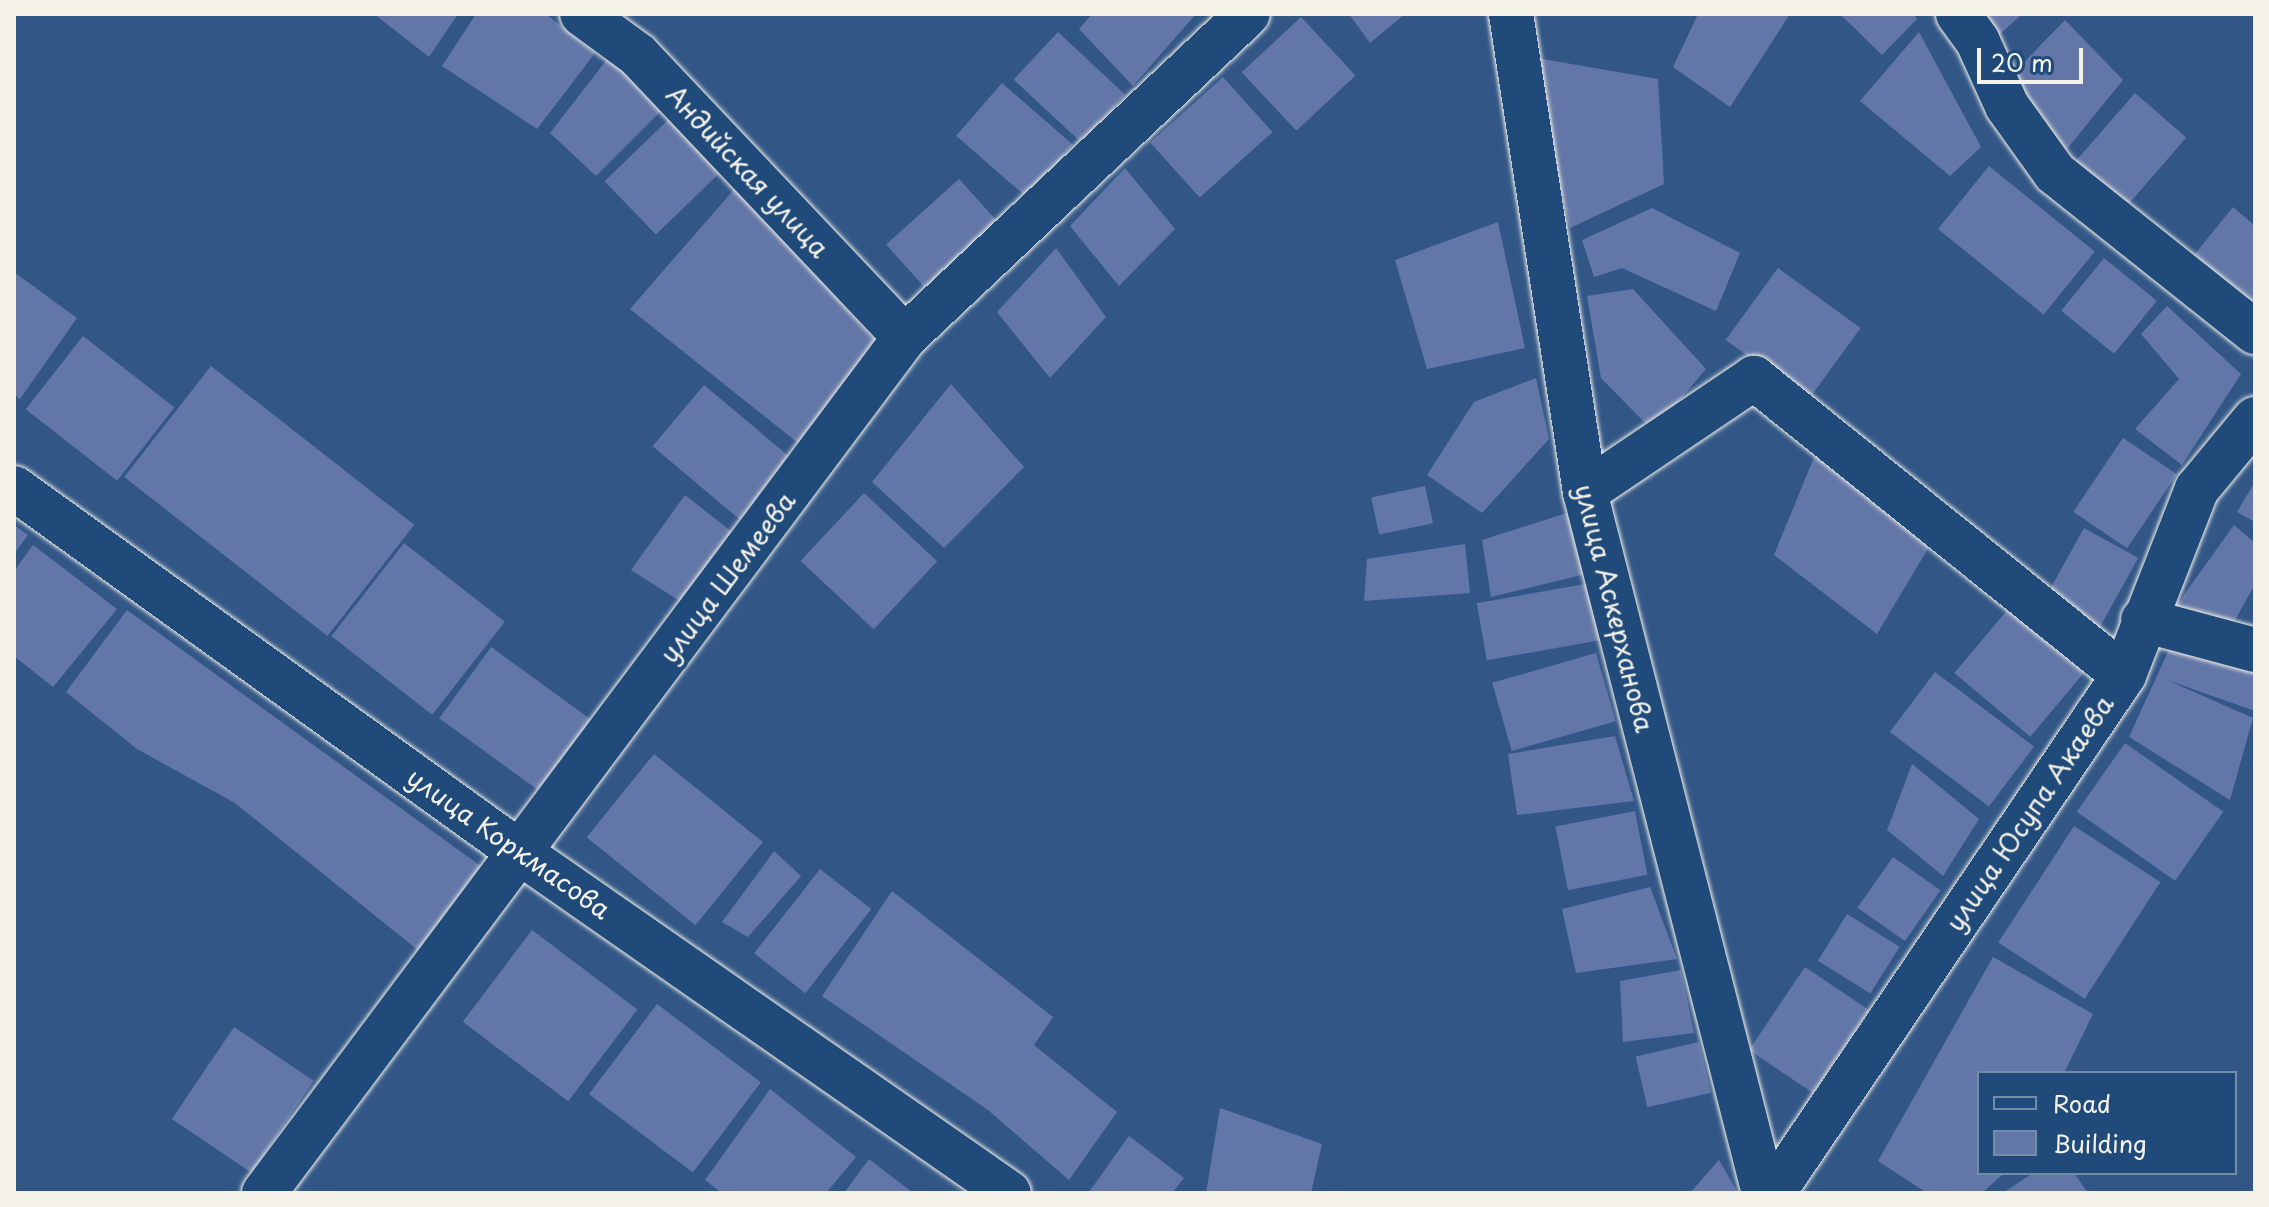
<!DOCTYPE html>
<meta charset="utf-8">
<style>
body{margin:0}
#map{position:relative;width:2269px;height:1207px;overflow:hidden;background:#325787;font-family:"Playpen Sans",sans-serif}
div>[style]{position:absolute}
.building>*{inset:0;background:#6277a7;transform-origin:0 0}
.roads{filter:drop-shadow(0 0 2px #f4f1e8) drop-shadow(0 0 2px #f4f1e8)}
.minor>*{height:44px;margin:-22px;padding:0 22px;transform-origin:22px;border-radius:22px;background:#1f4a7a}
span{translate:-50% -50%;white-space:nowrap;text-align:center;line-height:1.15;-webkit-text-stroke:8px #1f4a7a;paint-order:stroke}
.street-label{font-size:26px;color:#f4f1e8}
.frame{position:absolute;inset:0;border:16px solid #f4f1e8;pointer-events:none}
.legend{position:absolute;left:1977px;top:1071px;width:260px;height:104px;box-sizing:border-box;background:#1f4a7a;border:2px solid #748da6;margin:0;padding:10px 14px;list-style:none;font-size:24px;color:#f4f1e8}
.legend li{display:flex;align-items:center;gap:16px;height:40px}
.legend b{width:40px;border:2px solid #748da6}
.scale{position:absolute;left:1977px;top:48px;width:106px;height:36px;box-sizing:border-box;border:4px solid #f4f1e8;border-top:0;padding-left:10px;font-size:24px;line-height:28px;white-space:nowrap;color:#f4f1e8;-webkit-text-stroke:6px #1f4a7a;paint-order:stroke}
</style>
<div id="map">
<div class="building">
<div style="clip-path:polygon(374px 14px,458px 14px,429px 57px)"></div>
<div style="clip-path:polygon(476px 14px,546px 14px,595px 53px,537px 129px,442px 66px)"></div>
<div style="clip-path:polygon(1092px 14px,1196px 14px,1133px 86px,1079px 29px)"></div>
<div style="clip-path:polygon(1349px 14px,1405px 14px,1370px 43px)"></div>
<div style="clip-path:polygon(1698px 14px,1790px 14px,1730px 107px,1673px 67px)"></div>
<div style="clip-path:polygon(1840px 14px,1914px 14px,1917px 19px,1882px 55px)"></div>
<div style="clip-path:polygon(1969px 14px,2022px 14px,1986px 47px)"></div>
<div style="left:1301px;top:17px;width:80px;height:81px;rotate:47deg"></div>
<div style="clip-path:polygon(2065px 20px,2123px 80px,2058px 160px,2003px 84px)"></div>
<div style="left:1058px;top:32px;width:92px;height:65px;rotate:43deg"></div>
<div style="clip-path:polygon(1919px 32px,1981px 147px,1950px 176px,1860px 101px)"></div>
<div style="clip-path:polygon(1531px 57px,1658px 79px,1664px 184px,1570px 228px)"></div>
<div style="clip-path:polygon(608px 58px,665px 107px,596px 176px,550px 133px)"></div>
<div style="left:1223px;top:77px;width:74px;height:98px;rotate:48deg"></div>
<div style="left:1002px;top:83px;width:94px;height:70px;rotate:41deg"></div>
<div style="left:2135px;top:93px;width:68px;height:96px;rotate:41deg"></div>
<div style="left:670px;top:118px;width:74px;height:91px;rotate:46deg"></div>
<div style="left:1989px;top:166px;width:136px;height:81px;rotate:39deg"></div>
<div style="clip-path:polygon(1125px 168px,1175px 229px,1119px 286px,1070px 226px)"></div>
<div style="left:959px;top:179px;width:59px;height:98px;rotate:48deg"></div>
<div style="clip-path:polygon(737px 186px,881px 348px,808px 451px,630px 309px)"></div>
<div style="clip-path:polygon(2233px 207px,2255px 226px,2255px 322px,2182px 270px)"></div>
<div style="clip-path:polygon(1652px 208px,1740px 253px,1716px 311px,1622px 268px,1594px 277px,1582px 240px)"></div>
<div style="clip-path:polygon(1498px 222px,1525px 348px,1427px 369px,1395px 260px)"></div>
<div style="clip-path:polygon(1056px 248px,1106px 317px,1050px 378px,997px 312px)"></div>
<div style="left:2104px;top:258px;width:68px;height:68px;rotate:39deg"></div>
<div style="left:1778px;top:268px;width:102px;height:89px;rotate:36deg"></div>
<div style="clip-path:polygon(14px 272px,77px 318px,20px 399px,14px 394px)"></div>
<div style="clip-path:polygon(1633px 289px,1706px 369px,1653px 431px,1601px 378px,1587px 296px)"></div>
<div style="clip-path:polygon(2167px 306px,2241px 374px,2182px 465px,2135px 429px,2179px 379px,2141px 334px)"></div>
<div style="left:83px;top:336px;width:116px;height:93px;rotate:38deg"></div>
<div style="left:211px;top:366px;width:258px;height:141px;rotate:38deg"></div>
<div style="clip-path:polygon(1536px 378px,1549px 439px,1482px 513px,1427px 475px,1474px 402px)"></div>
<div style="clip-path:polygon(951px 384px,1024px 467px,944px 548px,872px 482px)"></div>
<div style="left:704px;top:385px;width:115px;height:80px;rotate:40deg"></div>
<div style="left:2123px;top:438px;width:65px;height:89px;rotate:34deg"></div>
<div style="clip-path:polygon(1817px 450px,1932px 542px,1877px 634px,1774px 555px)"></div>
<div style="clip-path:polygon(2255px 482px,2255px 522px,2237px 512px)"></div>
<div style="left:1425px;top:486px;width:38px;height:55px;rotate:78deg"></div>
<div style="left:864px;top:493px;width:100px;height:93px;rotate:43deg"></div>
<div style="clip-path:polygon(685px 495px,741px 539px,683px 603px,631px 570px)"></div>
<div style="clip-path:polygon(1570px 512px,1586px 574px,1491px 597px,1482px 540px)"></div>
<div style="clip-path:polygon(14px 525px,28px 535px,14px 554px)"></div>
<div style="clip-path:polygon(2234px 525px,2255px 543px,2255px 584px,2233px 624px,2168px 617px)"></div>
<div style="left:2084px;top:528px;width:62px;height:82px;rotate:29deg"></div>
<div style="left:404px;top:543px;width:128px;height:118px;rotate:38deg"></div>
<div style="clip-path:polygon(1465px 544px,1470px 593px,1364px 601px,1367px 559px)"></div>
<div style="clip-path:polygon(33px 545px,117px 609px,53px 687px,14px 656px,14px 571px)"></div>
<div style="left:1591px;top:583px;width:58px;height:116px;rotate:80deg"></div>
<div style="left:2009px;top:608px;width:99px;height:85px;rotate:40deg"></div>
<div style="clip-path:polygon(127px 610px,482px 867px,419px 951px,235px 803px,137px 749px,66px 692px)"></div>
<div style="clip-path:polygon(2172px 643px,2255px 665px,2255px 711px,2167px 680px,2253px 718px,2230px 800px,2129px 737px)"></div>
<div style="left:491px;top:647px;width:134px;height:88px;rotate:36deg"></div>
<div style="left:1596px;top:653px;width:71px;height:108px;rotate:74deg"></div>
<div style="left:1935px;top:672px;width:124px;height:75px;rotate:37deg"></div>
<div style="clip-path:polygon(1615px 736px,1634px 801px,1517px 815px,1508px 754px)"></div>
<div style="left:2125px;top:743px;width:120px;height:84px;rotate:35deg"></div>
<div style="left:654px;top:754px;width:140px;height:107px;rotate:39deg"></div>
<div style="clip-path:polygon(1912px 764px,1979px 819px,1943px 876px,1887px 830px)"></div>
<div style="left:1635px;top:811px;width:65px;height:81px;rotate:79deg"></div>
<div style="left:2074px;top:826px;width:103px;height:139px;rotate:33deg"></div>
<div style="clip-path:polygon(774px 851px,801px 876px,748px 937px,722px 922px)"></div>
<div style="left:1893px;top:857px;width:58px;height:62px;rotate:35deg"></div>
<div style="left:820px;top:869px;width:65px;height:107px;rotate:38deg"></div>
<div style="clip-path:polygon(1650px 887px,1677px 959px,1576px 973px,1562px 909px)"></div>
<div style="clip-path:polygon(892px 891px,1053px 1017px,1034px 1045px,1117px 1112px,1069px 1180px,988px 1110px,822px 996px)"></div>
<div style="left:1847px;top:914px;width:62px;height:55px;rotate:32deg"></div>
<div style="left:532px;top:930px;width:132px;height:115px;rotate:37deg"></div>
<div style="clip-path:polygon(1993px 957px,2093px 1014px,2064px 1073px,1979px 1073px,1979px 1173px,2004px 1173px,1982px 1193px,1927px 1193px,1878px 1161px)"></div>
<div style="left:1805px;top:967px;width:77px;height:100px;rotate:34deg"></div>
<div style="clip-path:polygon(1681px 970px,1694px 1033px,1623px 1042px,1620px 981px)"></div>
<div style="left:657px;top:1004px;width:130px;height:113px;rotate:37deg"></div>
<div style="left:234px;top:1027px;width:96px;height:111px;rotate:34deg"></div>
<div style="left:1699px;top:1042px;width:52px;height:65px;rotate:77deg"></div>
<div style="clip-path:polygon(770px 1089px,856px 1157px,826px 1193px,722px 1193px,705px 1180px)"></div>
<div style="clip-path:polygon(1220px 1108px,1322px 1144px,1311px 1193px,1206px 1193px)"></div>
<div style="clip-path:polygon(1129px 1136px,1184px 1178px,1172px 1193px,1089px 1192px)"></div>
<div style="clip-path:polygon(869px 1159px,913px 1193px,844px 1193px)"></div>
<div style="clip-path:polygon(1719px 1160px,1738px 1193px,1690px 1193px)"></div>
<div style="clip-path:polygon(2033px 1173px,2074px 1173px,2088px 1193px,2003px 1193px)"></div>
</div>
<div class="roads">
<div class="minor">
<div style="left:582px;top:14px;width:69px;rotate:36.2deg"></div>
<div style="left:638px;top:55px;width:388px;rotate:46.6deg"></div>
<div style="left:1511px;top:14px;width:484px;rotate:81.2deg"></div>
<div style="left:1585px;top:492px;width:723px;rotate:75.68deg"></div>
<div style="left:1958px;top:14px;width:34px;rotate:54deg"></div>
<div style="left:1978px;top:42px;width:70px;rotate:65.6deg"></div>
<div style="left:2007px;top:106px;width:82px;rotate:54.4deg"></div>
<div style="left:2055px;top:173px;width:256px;rotate:38.5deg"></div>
<div style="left:14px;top:488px;width:626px;rotate:35.77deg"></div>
<div style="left:522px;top:854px;width:593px;rotate:34.84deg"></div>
<div style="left:1585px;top:492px;width:204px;rotate:-34deg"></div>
<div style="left:1754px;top:378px;width:474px;rotate:38.8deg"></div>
<div style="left:2143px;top:620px;width:116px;rotate:15deg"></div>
<div style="left:264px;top:1193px;width:1069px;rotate:-53.17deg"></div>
<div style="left:905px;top:337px;width:471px;rotate:-43.3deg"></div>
<div style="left:1773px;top:1193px;width:626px;rotate:-55.88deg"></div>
<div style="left:2124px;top:675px;width:200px;rotate:-68.6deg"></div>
<div style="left:2197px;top:489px;width:91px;rotate:-50.4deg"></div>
</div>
</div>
<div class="street-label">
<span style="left:748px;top:171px;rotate:47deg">Андийская улица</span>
<span style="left:727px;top:577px;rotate:-53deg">улица Шемеева</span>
<span style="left:1615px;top:608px;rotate:76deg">улица Аскерханова</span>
<span style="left:2029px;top:813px;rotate:-56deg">улица Юсупа Акаева</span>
<span style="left:509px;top:843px;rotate:35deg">улица Коркмасова</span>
</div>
<div class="frame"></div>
<ul class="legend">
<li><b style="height:10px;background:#1f4a7a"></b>Road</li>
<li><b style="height:22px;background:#6277a7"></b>Building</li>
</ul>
<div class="scale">20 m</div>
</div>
